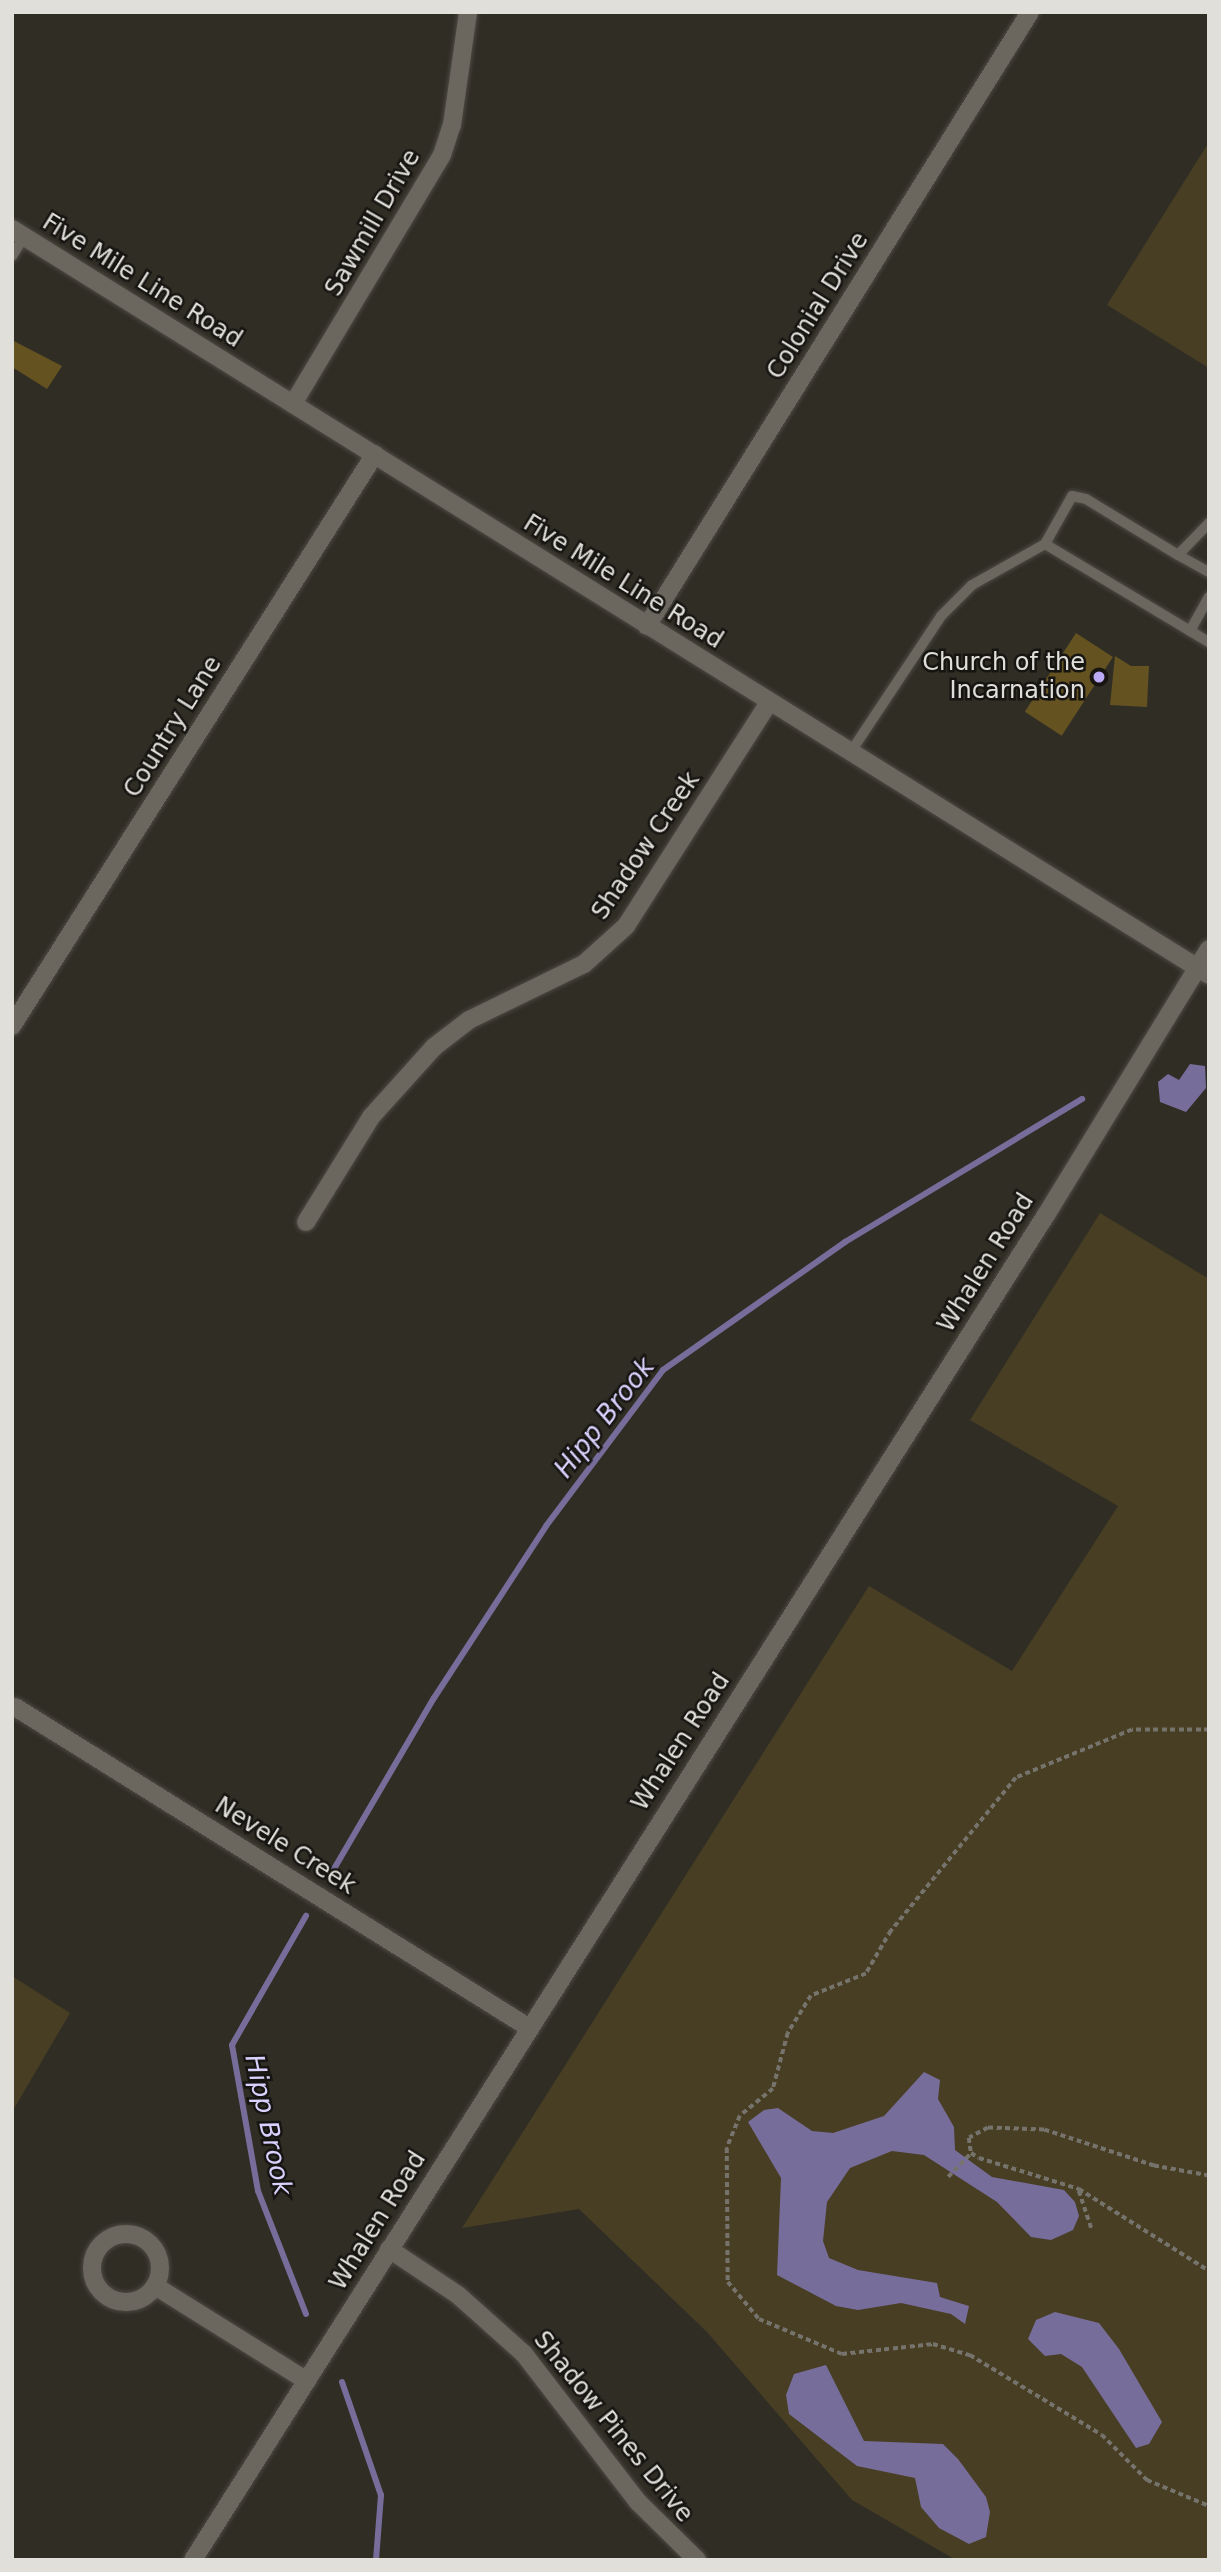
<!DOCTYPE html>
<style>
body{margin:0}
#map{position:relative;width:1221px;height:2572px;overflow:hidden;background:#302d25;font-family:"DejaVu Sans",sans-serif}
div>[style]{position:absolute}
.green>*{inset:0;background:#483e23}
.water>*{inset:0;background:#776d9a}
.stream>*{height:6px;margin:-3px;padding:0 3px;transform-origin:3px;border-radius:3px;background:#776d9a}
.building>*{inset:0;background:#645221;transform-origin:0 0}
.path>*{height:3.5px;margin-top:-1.75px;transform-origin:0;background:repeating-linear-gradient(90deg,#75736c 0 5px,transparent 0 8.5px)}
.roads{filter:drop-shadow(0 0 2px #4c4a43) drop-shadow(0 0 2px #4c4a43)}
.lane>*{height:10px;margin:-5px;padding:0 5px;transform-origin:5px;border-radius:5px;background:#6b675f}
.street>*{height:18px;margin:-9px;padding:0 9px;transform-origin:9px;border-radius:9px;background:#6b675f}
.street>.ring{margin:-9px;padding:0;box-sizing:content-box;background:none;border:18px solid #6b675f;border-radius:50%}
.secondary>*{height:18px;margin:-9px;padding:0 9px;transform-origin:9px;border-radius:9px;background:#6b675f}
.dots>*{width:19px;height:19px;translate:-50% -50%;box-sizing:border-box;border:4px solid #171512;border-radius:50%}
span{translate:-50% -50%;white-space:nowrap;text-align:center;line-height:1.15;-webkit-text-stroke:5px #171512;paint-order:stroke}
.street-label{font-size:24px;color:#e0dfda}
.poi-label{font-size:24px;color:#e0dfda}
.right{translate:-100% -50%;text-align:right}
.water-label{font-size:26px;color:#dad2fe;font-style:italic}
.frame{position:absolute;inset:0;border:14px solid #e0dfda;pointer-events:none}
</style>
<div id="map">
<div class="green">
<div style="clip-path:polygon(1209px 142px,1209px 368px,1107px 305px)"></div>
<div style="clip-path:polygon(1100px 1213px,1209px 1279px,1209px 2560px,956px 2560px,852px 2500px,707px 2332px,579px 2209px,462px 2228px,869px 1586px,1012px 1671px,1118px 1506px,970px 1420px)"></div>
<div style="clip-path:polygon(12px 1976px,70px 2013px,12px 2112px)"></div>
</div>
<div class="water">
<div style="clip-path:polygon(1190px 1064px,1205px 1066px,1206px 1088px,1186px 1112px,1160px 1102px,1158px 1082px,1168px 1074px,1179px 1080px)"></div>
<div style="clip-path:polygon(924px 2072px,940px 2080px,938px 2099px,954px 2127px,955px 2150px,992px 2177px,1064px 2190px,1075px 2202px,1079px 2216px,1073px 2230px,1051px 2240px,1031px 2237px,997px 2202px,924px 2155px,892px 2151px,850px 2168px,827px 2202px,823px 2241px,829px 2258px,858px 2270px,937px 2283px,940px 2297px,969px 2306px,965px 2324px,951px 2314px,901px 2303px,858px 2310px,836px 2306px,777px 2275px,781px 2178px,748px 2122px,764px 2110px,778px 2108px,812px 2131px,833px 2133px,884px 2116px)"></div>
<div style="clip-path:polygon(1055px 2312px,1099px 2323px,1119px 2349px,1162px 2422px,1149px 2444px,1136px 2448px,1082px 2367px,1061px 2354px,1045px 2356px,1028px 2339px,1036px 2320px)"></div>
<div style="clip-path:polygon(826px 2365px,864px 2441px,943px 2444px,958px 2459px,986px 2497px,990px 2512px,986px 2537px,969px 2544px,939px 2528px,921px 2507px,915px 2478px,857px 2466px,789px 2414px,786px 2395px,794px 2374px)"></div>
</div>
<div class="stream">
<div style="left:331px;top:1874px;width:204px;rotate:-59.7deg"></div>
<div style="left:434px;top:1698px;width:205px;rotate:-56.9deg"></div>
<div style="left:546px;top:1526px;width:195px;rotate:-53.1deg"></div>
<div style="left:663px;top:1370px;width:223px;rotate:-35.1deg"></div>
<div style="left:845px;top:1242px;width:277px;rotate:-31.1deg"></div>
<div style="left:306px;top:2314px;width:132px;rotate:-111.3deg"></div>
<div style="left:258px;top:2191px;width:148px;rotate:-100.1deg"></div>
<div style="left:232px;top:2045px;width:149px;rotate:-60.2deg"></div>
<div style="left:342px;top:2382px;width:120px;rotate:71deg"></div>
<div style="left:381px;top:2495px;width:65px;rotate:94.4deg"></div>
</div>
<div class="building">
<div style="clip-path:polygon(12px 340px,62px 366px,47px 389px,12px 367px)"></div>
<div style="left:1076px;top:633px;width:44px;height:94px;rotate:33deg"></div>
<div style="clip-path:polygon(1115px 656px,1131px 666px,1149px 666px,1147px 707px,1110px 705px)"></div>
</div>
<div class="path">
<div style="left:1209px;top:1730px;width:77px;rotate:180deg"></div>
<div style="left:1132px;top:1730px;width:126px;rotate:157.5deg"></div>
<div style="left:1016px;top:1778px;width:198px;rotate:129.2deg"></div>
<div style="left:891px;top:1931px;width:50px;rotate:120.2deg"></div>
<div style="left:866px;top:1974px;width:59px;rotate:158.2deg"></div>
<div style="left:811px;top:1996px;width:44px;rotate:121.9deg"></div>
<div style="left:788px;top:2033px;width:58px;rotate:105deg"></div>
<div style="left:773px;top:2089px;width:43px;rotate:140.7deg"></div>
<div style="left:740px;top:2116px;width:35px;rotate:112deg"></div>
<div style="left:727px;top:2148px;width:134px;rotate:89.6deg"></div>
<div style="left:728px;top:2282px;width:48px;rotate:50deg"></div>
<div style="left:759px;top:2319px;width:90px;rotate:22.9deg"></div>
<div style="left:842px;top:2354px;width:92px;rotate:-6.3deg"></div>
<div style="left:933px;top:2344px;width:39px;rotate:17deg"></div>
<div style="left:970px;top:2355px;width:154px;rotate:31.2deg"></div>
<div style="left:1102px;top:2435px;width:64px;rotate:45deg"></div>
<div style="left:1147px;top:2480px;width:67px;rotate:22.8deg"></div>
<div style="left:1209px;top:2176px;width:56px;rotate:-169.7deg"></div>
<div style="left:1154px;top:2166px;width:116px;rotate:-161.9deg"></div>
<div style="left:1044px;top:2130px;width:56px;rotate:-178deg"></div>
<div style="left:988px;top:2128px;width:21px;rotate:152deg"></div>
<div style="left:969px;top:2138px;width:15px;rotate:82deg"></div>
<div style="left:971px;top:2153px;width:9px;rotate:32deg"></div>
<div style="left:979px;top:2158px;width:105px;rotate:17.2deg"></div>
<div style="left:1079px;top:2189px;width:154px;rotate:32.2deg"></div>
<div style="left:948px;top:2177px;width:33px;rotate:-46deg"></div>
<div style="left:1079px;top:2191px;width:41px;rotate:71.6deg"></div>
</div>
<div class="roads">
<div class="lane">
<div style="left:12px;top:256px;width:22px;rotate:-58deg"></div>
<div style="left:1045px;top:544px;width:55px;rotate:-60.6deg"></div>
<div style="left:1072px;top:496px;width:14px;rotate:12deg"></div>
<div style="left:1086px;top:499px;width:108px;rotate:31.3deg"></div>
<div style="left:1178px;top:555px;width:45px;rotate:-45.9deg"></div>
<div style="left:1178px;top:555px;width:35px;rotate:29deg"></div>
<div style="left:1190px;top:631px;width:39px;rotate:-61deg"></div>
<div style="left:850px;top:753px;width:164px;rotate:-56.4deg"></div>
<div style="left:941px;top:616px;width:44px;rotate:-45deg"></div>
<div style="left:972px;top:585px;width:84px;rotate:-29.3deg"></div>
<div style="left:1045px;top:544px;width:191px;rotate:30.9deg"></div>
</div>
<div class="street">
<div style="left:293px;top:404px;width:290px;rotate:-59.1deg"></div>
<div style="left:442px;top:155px;width:32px;rotate:-72deg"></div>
<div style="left:452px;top:125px;width:114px;rotate:-81.9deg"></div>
<div style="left:647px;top:626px;width:724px;rotate:-58.04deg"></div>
<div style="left:12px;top:1026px;width:677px;rotate:-57.6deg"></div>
<div style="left:306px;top:1222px;width:123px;rotate:-58.2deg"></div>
<div style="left:371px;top:1117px;width:94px;rotate:-48deg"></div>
<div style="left:434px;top:1047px;width:44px;rotate:-37.6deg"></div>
<div style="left:469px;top:1020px;width:128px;rotate:-26deg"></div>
<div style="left:584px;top:964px;width:57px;rotate:-42.1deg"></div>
<div style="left:626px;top:926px;width:266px;rotate:-57.4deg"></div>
<div style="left:15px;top:1707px;width:605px;rotate:31.96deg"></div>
<div class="ring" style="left:92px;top:2234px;width:50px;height:50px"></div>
<div style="left:389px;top:2249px;width:83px;rotate:33.7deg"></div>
<div style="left:458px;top:2295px;width:89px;rotate:41.8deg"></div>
<div style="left:524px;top:2354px;width:187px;rotate:52.4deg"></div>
<div style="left:638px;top:2502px;width:83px;rotate:44.5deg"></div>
<div style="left:155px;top:2286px;width:179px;rotate:32deg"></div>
</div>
<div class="secondary">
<div style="left:12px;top:229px;width:1410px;rotate:31.93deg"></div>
<div style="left:193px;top:2560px;width:1593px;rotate:-57.62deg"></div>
<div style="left:1046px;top:1215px;width:312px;rotate:-58.5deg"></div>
</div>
</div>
<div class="dots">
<div style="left:1099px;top:677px;background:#bbaaf6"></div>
</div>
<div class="street-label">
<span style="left:373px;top:223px;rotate:-60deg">Sawmill Drive</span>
<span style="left:142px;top:281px;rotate:32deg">Five Mile Line Road</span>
<span style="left:818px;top:306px;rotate:-58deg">Colonial Drive</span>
<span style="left:623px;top:582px;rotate:32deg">Five Mile Line Road</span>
<span style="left:173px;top:727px;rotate:-58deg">Country Lane</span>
<span style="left:646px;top:846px;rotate:-56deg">Shadow Creek</span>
<span style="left:986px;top:1263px;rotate:-58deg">Whalen Road</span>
<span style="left:681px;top:1742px;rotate:-57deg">Whalen Road</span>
<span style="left:285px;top:1846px;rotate:32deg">Nevele Creek</span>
<span style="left:378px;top:2221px;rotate:-58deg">Whalen Road</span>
<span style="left:613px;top:2427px;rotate:51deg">Shadow Pines Drive</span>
</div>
<div class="poi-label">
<span class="right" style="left:1085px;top:677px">Church of the<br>Incarnation</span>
</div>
<div class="water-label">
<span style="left:605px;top:1418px;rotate:-52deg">Hipp Brook</span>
<span style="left:268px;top:2125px;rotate:78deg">Hipp Brook</span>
</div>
<div class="frame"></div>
</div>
